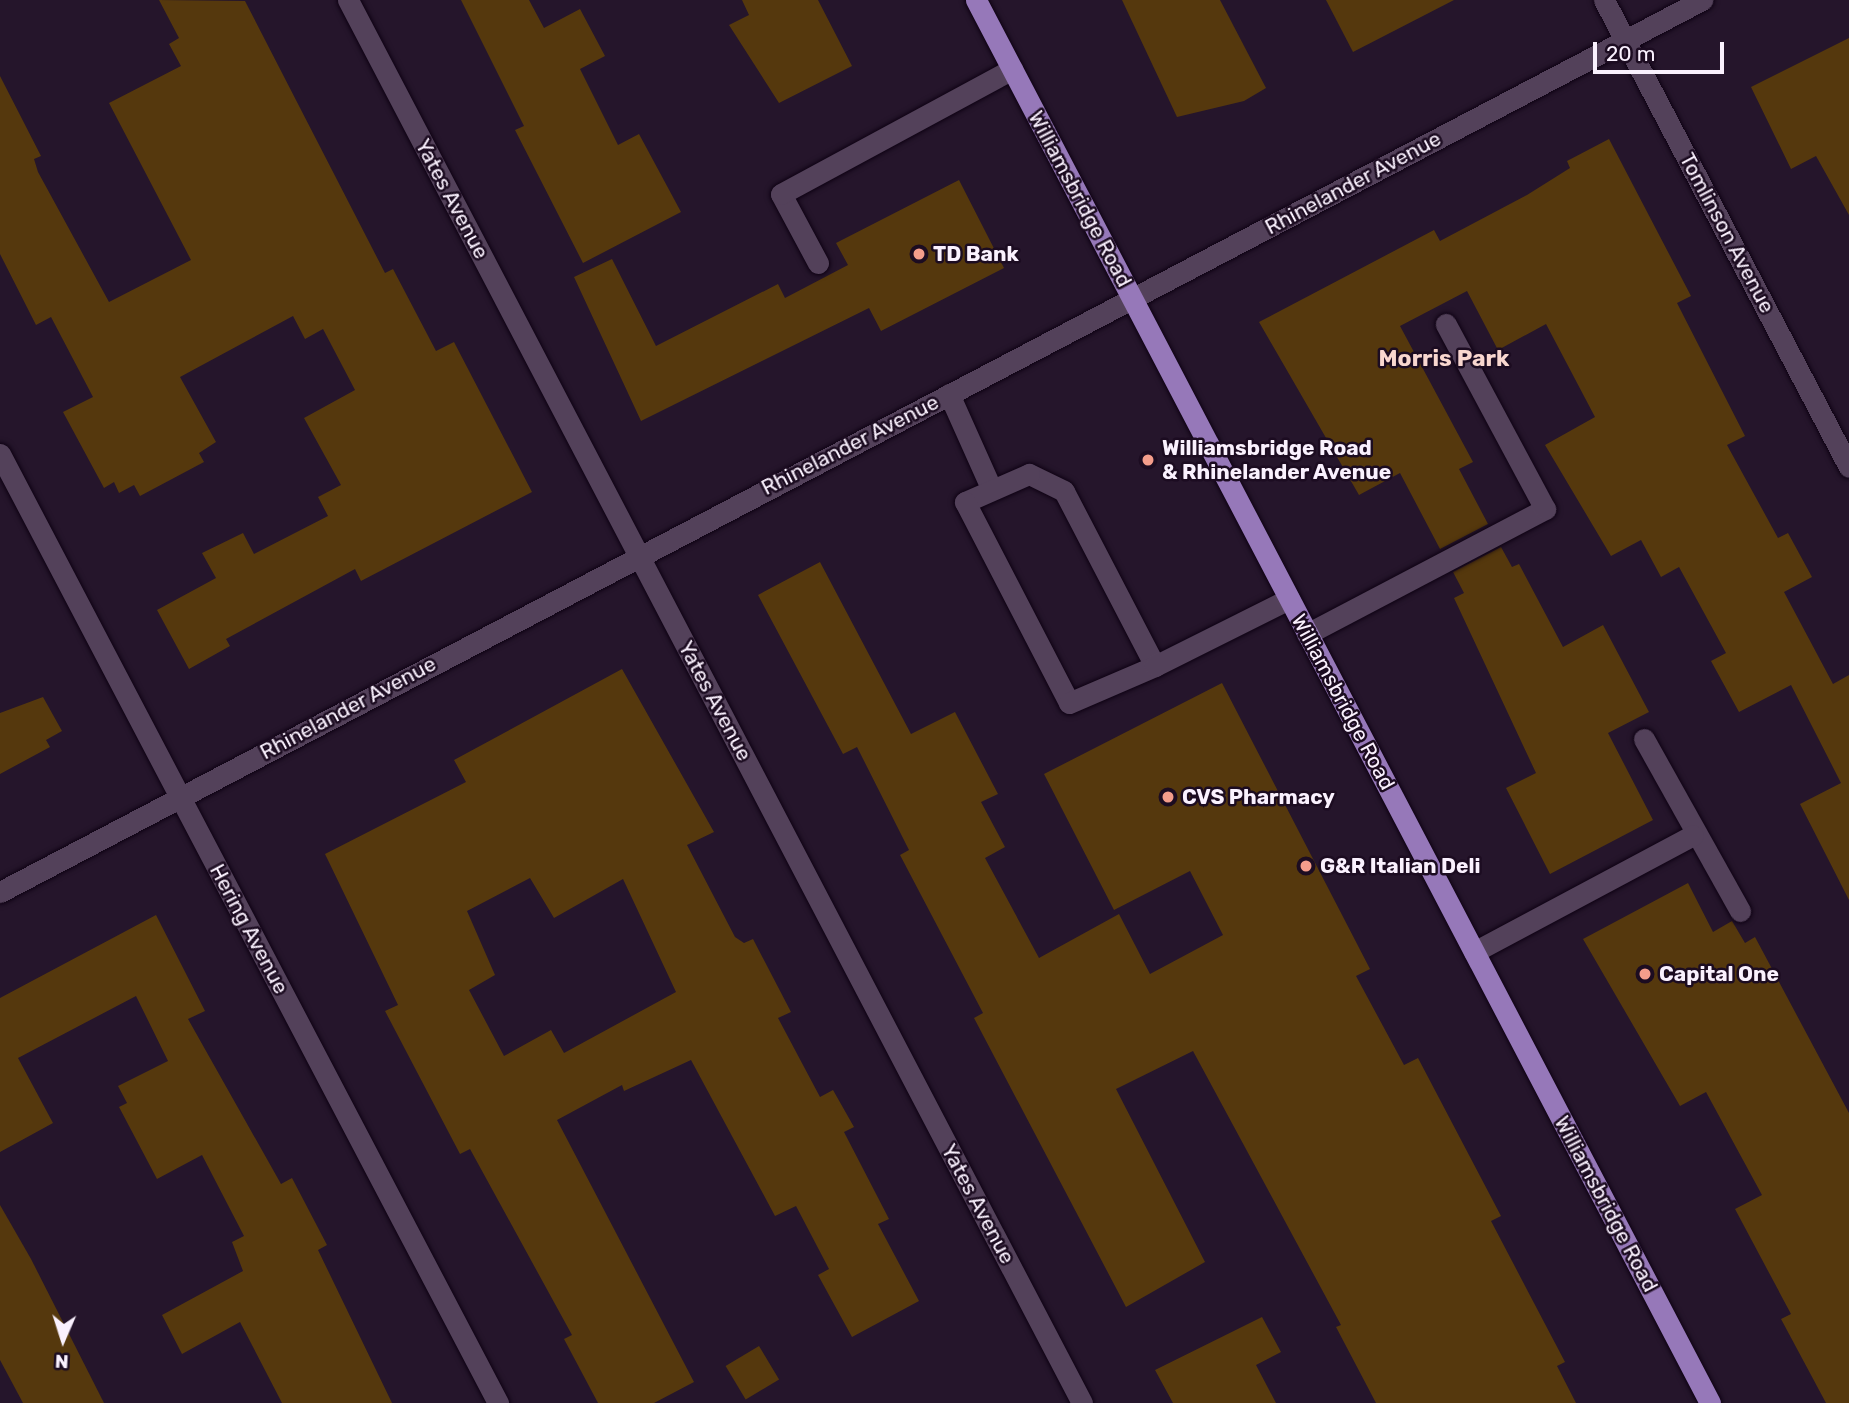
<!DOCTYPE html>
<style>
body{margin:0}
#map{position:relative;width:1849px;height:1403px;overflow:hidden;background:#25152b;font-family:Rubik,sans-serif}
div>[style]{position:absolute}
.building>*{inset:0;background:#55380d;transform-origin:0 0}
.roads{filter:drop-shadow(0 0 2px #0e0213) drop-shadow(0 0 2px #0e0213)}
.minor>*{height:21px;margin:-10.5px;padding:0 10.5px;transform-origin:10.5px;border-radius:10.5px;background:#53415a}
.major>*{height:21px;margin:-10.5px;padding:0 10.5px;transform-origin:10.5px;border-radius:10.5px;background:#9678b9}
.dots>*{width:19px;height:19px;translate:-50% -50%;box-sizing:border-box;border:4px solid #1c0c21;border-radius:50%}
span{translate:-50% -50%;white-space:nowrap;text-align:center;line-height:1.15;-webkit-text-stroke:5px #1c0c21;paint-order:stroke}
.street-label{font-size:21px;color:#faf1fe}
.poi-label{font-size:21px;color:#faf1fe;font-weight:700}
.left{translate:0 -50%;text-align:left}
.neighbourhood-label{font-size:23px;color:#f9d7cf;font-weight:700}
.north{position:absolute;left:28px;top:1305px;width:70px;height:70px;-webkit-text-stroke:5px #1c0c21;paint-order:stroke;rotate:183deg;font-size:19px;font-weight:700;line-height:28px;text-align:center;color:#faf1fe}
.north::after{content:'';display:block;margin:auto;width:24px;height:32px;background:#faf1fe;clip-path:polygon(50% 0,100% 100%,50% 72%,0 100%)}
.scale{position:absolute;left:1593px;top:42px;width:131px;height:32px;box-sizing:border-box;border:4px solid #faf1fe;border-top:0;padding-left:9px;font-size:21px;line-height:24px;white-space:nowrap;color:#faf1fe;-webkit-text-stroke:5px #1c0c21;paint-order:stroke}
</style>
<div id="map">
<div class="building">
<div style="clip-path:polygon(159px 0,245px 1px,385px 273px,393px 269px,436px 351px,454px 342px,532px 492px,361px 581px,355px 569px,226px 639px,230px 646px,189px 669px,157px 610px,216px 578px,202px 553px,243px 533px,254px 554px,328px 516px,318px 497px,341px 485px,304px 418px,355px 390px,323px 329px,305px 339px,293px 316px,180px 377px,216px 442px,199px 453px,204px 462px,140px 496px,134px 485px,119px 493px,114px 482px,104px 488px,63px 412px,93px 397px,51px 317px,36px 325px,0 254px,0 76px,41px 156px,34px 159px,38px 172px,109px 302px,191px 260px,109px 103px,181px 66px,169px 44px,179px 38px)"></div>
<div style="clip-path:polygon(461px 0,529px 0,544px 28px,580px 9px,605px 56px,580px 69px,618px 145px,639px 134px,681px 212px,583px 263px,515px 130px,524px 126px)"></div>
<div style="clip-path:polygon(742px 0,818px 0,852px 66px,779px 103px,729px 25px,749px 15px)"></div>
<div style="clip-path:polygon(1122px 0,1220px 0,1266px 88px,1244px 101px,1177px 117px)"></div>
<div style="clip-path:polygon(1326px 0,1454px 0,1353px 52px)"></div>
<div style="clip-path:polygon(1849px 38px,1849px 215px,1816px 156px,1791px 169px,1751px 87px)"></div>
<div style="clip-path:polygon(1609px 139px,1691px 296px,1677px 303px,1745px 436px,1727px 445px,1778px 538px,1788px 533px,1812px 577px,1784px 592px,1833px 684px,1849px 675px,1849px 900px,1800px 804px,1841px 783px,1791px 685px,1739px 712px,1711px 661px,1726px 653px,1679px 567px,1661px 577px,1641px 540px,1611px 556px,1545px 445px,1595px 417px,1546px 324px,1498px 350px,1467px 291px,1400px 326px,1473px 462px,1459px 469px,1488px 524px,1440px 549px,1400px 473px,1359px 495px,1259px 322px,1434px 230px,1440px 241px,1527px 195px,1570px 168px,1567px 161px)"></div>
<div style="clip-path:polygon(959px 180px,1004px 268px,881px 331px,869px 308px,641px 421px,574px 277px,612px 259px,656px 346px,778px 284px,785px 298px,848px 265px,836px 243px)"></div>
<div style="clip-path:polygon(1501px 547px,1512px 567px,1519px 564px,1563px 647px,1603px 625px,1649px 712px,1608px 733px,1653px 820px,1550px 874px,1506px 788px,1536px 773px,1454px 598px,1464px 593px,1453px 572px)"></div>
<div style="clip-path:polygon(820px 562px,911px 734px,955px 712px,998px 794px,981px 802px,1005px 847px,985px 858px,1039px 958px,1119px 914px,1150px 974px,1223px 935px,1190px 871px,1114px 910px,1044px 774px,1222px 683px,1370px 969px,1356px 976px,1404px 1065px,1418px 1058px,1501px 1216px,1491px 1221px,1565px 1362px,1557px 1366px,1576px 1403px,1376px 1403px,1336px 1327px,1341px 1325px,1193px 1051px,1116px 1089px,1205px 1262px,1126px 1307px,974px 1018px,983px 1013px,900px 855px,909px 850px,857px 747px,843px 754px,758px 595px)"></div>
<div style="clip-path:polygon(evenodd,622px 669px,714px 832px,687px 845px,735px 937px,744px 943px,753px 939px,791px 1012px,778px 1018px,820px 1097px,833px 1090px,854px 1127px,844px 1132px,889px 1219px,878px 1224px,919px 1301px,852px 1337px,818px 1275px,829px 1269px,796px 1206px,775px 1216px,691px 1060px,624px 1091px,622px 1085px,557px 1120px,694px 1382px,654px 1403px,598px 1403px,564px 1339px,572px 1335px,470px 1149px,460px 1154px,385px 1011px,398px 1005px,325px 854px,466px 782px,454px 760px,622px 669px,530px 878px,554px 918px,623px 879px,676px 992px,564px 1053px,551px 1030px,504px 1056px,469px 990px,495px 975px,467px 911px,530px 878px)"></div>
<div style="clip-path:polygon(43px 697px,62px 731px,46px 740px,50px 747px,0 774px,0 713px)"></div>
<div style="clip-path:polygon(1688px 883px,1713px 932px,1732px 921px,1745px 943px,1755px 937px,1849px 1113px,1849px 1403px,1826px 1403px,1781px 1319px,1791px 1314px,1735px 1209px,1762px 1195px,1706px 1092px,1680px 1106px,1583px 939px)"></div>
<div style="clip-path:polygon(156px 915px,205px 1011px,188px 1019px,281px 1184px,292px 1178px,327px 1245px,318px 1250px,392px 1403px,282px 1403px,240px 1322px,182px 1354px,162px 1315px,243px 1271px,232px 1242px,244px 1236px,202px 1155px,157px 1179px,119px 1107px,127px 1103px,118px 1086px,168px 1061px,136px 996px,18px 1058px,53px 1123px,0 1152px,0 998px)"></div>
<div style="clip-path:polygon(0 1205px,31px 1259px,104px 1403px,23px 1403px,0 1360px)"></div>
<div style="clip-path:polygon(1262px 1317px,1281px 1352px,1256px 1365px,1276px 1403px,1173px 1403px,1155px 1370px)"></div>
<div style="left:759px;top:1346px;width:39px;height:39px;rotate:59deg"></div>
</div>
<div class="roads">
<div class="minor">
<div style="left:348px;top:0;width:1583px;rotate:62.38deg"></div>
<div style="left:1604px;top:0;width:527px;rotate:62.32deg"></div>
<div style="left:818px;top:263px;width:78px;rotate:-118.2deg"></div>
<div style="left:781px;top:194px;width:263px;rotate:-28.4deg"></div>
<div style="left:949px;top:394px;width:103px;rotate:65.9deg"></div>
<div style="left:0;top:454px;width:1072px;rotate:62.31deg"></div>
<div style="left:1307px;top:634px;width:269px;rotate:-27.7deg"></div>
<div style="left:1545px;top:509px;width:210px;rotate:-118.2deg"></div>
<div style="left:1155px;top:666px;width:197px;rotate:-117.5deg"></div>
<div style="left:1064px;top:491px;width:39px;rotate:-154deg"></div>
<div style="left:1029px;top:474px;width:70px;rotate:156.4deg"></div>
<div style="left:965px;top:502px;width:226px;rotate:62.6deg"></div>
<div style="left:1069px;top:703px;width:94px;rotate:-23.3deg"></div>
<div style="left:1155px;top:666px;width:150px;rotate:-26.6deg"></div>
<div style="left:1644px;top:739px;width:197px;rotate:60.8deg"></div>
<div style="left:0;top:892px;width:1922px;rotate:-27.66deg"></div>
<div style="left:1474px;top:952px;width:248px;rotate:-28.1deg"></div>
</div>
<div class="major">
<div style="left:976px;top:0;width:1583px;rotate:62.38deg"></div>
</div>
</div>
<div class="dots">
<div style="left:919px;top:254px;background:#f49d8b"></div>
<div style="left:1148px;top:460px;background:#f49d8b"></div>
<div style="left:1168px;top:797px;background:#f49d8b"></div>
<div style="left:1306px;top:866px;background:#f49d8b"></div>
<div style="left:1645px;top:974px;background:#f49d8b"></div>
</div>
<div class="street-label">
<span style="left:1353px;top:183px;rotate:-28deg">Rhinelander Avenue</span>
<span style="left:452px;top:199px;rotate:62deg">Yates Avenue</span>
<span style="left:1080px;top:199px;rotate:62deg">Williamsbridge Road</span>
<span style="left:1727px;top:233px;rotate:62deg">Tomlinson Avenue</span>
<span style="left:850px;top:445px;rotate:-27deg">Rhinelander Avenue</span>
<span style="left:715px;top:701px;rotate:62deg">Yates Avenue</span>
<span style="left:1343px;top:702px;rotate:62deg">Williamsbridge Road</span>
<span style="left:348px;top:708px;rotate:-28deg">Rhinelander Avenue</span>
<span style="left:249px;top:929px;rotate:62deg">Hering Avenue</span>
<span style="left:978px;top:1204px;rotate:62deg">Yates Avenue</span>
<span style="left:1606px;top:1204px;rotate:62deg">Williamsbridge Road</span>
</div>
<div class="poi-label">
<span class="left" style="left:933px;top:254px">TD Bank</span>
<span class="left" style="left:1162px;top:460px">Williamsbridge Road<br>&amp; Rhinelander Avenue</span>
<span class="left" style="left:1182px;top:797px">CVS Pharmacy</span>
<span class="left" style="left:1320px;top:866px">G&amp;R Italian Deli</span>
<span class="left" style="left:1659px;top:974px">Capital One</span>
</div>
<div class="neighbourhood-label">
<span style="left:1444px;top:358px">Morris Park</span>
</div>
<div class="north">N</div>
<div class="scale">20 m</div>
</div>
